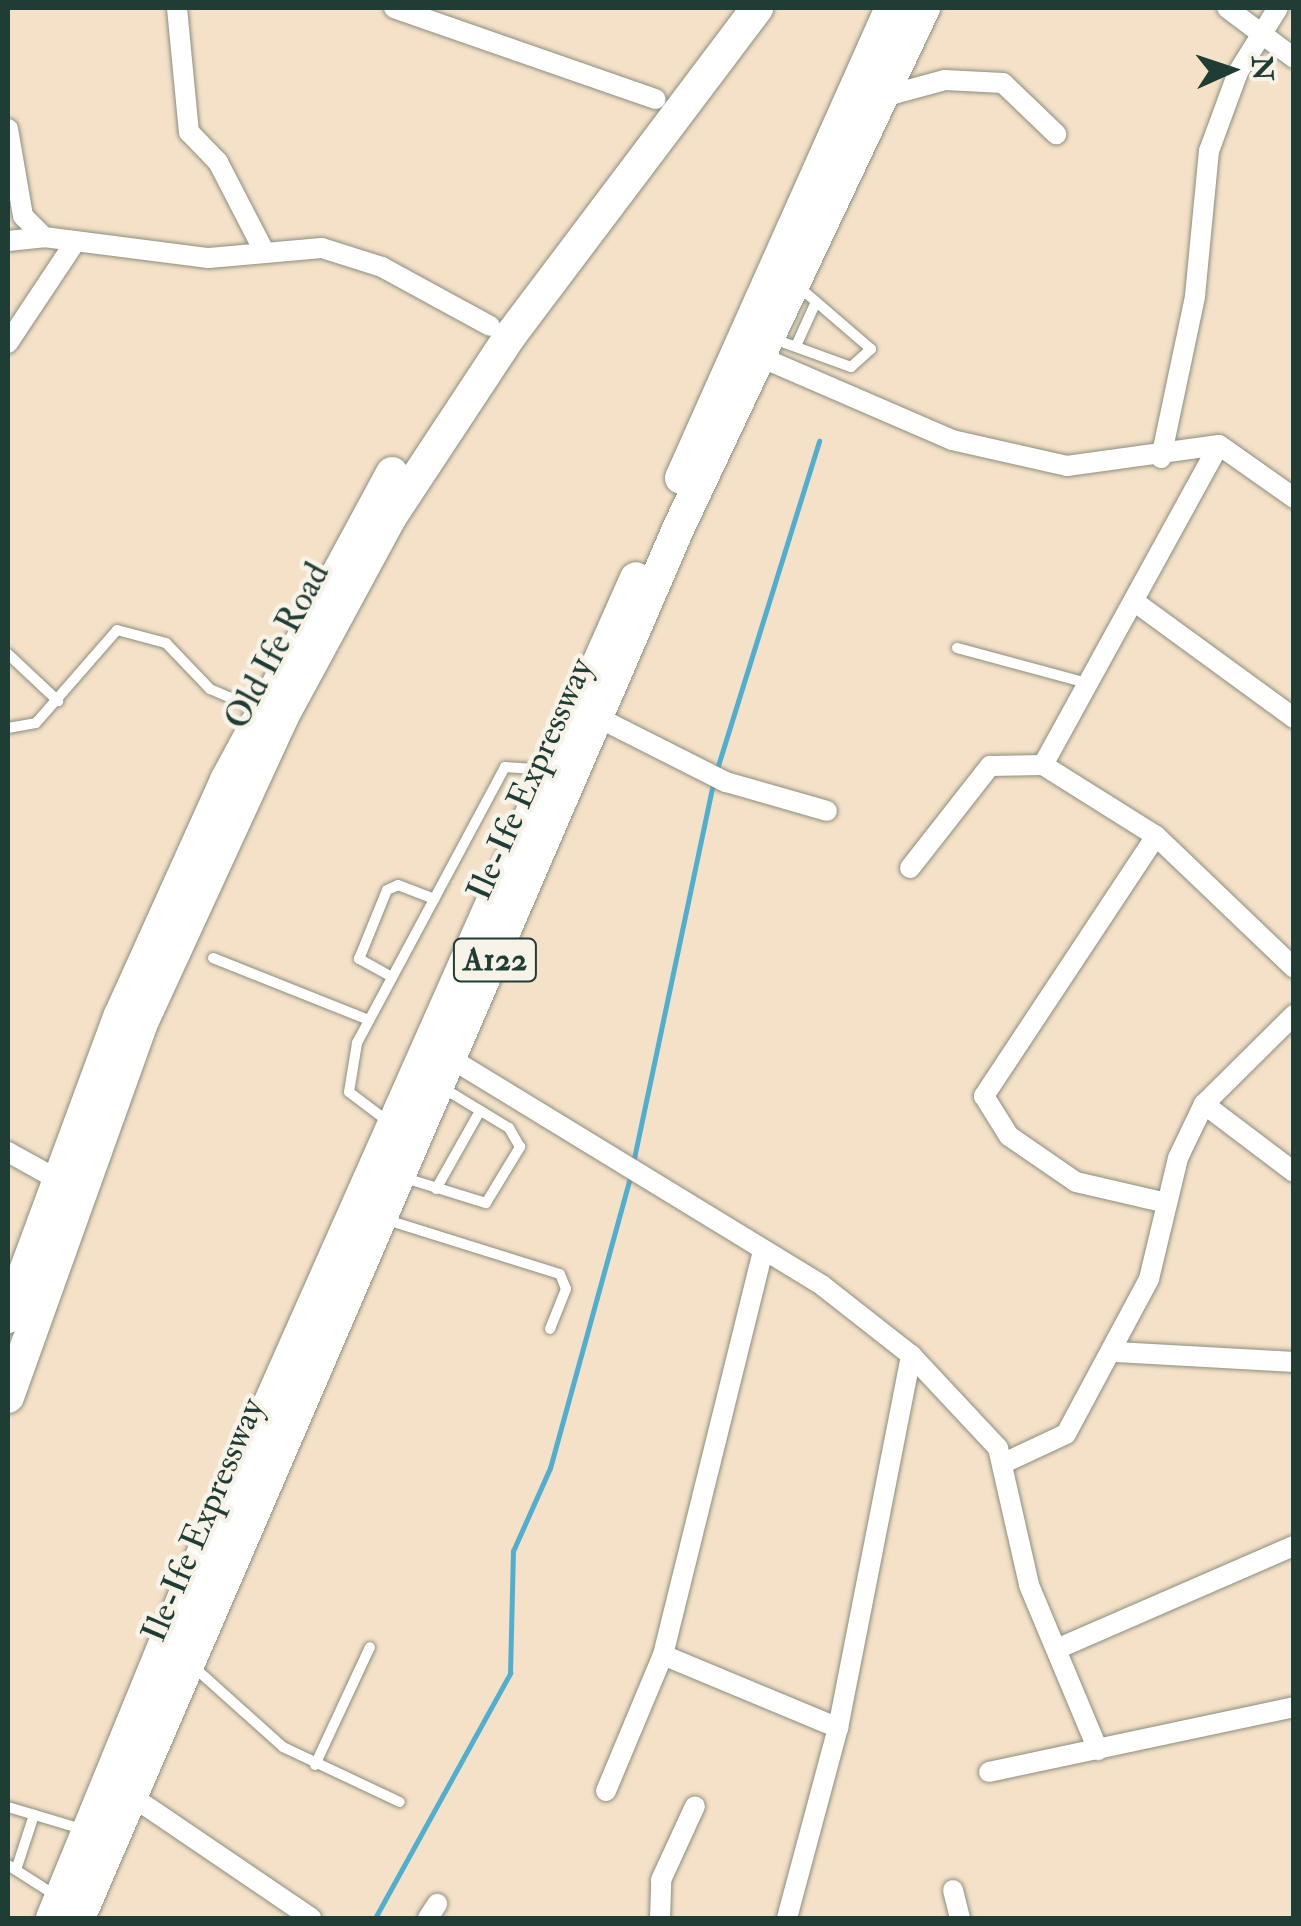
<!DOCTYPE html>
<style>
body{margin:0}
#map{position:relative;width:1301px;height:1926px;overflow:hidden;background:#f5e1c8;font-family:"IM FELL Double Pica",serif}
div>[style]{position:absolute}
.stream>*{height:5px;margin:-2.5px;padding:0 2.5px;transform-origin:2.5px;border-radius:2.5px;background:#50afcf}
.roads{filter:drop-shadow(0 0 2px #8a8f7e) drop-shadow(0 0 2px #8a8f7e)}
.service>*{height:10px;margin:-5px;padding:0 5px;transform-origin:5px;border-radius:5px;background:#fff}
.minor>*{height:20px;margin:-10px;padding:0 10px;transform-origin:10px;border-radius:10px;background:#fff}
.primary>*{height:32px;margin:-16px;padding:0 16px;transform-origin:16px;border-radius:16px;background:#fff}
.trunk>*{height:32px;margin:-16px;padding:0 16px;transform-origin:16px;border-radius:16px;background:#fff}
span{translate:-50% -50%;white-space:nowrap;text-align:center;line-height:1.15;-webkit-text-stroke:9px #f7f3e8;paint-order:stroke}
.shield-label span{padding:2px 8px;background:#f7f3e8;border:2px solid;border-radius:8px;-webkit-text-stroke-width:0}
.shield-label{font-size:32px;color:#1f3d34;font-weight:700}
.street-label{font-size:35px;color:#1f3d34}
.frame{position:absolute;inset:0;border:10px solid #1f3d34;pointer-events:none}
.north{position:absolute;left:1181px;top:20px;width:100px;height:100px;-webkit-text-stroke:8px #f7f3e8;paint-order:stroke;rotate:87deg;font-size:28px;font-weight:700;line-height:40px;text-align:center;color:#1f3d34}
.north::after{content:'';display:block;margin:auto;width:35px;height:45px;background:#1f3d34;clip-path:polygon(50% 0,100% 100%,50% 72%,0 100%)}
</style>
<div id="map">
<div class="stream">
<div style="left:716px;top:772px;width:347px;rotate:-72.7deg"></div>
<div style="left:633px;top:1163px;width:388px;rotate:-78.1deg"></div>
<div style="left:375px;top:1918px;width:280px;rotate:-61.1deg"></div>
<div style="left:510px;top:1673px;width:122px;rotate:-88.6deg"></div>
<div style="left:513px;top:1551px;width:91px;rotate:-66deg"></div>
<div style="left:550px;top:1468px;width:305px;rotate:-74.6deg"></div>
</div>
<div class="roads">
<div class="service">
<div style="left:774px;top:339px;width:82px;rotate:20deg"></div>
<div style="left:851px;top:367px;width:27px;rotate:-42deg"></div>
<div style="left:871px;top:349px;width:95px;rotate:-139.3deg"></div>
<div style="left:796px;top:346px;width:46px;rotate:-65.7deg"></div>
<div style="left:957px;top:648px;width:131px;rotate:15.1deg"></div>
<div style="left:8px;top:654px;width:69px;rotate:43.2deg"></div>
<div style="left:8px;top:728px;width:28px;rotate:-10deg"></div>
<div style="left:36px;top:723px;width:123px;rotate:-48.9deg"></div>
<div style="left:117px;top:630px;width:51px;rotate:14.9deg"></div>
<div style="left:166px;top:643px;width:64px;rotate:46.3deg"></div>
<div style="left:210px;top:689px;width:53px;rotate:23.2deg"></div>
<div style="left:213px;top:958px;width:168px;rotate:21.7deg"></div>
<div style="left:392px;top:977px;width:38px;rotate:-151deg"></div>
<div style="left:359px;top:959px;width:74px;rotate:-67.9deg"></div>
<div style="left:387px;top:890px;width:12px;rotate:-24deg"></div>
<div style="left:398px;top:885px;width:39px;rotate:21deg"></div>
<div style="left:390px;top:1123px;width:51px;rotate:-142.9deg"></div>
<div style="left:349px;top:1092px;width:50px;rotate:-80.7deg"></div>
<div style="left:357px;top:1043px;width:313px;rotate:-61.8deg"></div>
<div style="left:505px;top:767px;width:39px;rotate:4deg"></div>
<div style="left:405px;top:1178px;width:85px;rotate:17.2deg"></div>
<div style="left:486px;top:1203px;width:66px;rotate:-58.7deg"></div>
<div style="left:520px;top:1147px;width:22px;rotate:-120deg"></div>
<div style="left:509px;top:1128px;width:77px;rotate:-148.8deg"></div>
<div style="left:436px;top:1189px;width:90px;rotate:-60.6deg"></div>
<div style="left:384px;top:1219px;width:184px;rotate:17.4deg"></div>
<div style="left:560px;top:1274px;width:16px;rotate:68deg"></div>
<div style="left:566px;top:1289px;width:43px;rotate:111.8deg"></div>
<div style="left:195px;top:1668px;width:118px;rotate:41.9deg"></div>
<div style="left:283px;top:1747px;width:129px;rotate:25.2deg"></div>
<div style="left:315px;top:1765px;width:130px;rotate:-65deg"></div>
<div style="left:8px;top:1807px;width:77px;rotate:16.6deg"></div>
<div style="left:8px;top:1865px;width:56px;rotate:32.6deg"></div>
<div style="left:16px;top:1870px;width:58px;rotate:-71.9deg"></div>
</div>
<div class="minor">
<div style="left:177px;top:8px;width:125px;rotate:84.5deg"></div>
<div style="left:189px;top:132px;width:42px;rotate:46deg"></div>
<div style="left:218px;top:162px;width:100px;rotate:62.7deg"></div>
<div style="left:394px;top:8px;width:277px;rotate:19.2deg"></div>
<div style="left:1227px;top:8px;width:84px;rotate:36.7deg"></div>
<div style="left:886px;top:96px;width:61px;rotate:-15.2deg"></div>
<div style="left:945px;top:80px;width:58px;rotate:3deg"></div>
<div style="left:1003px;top:83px;width:74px;rotate:43.9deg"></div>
<div style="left:8px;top:129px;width:88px;rotate:80.2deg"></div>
<div style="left:23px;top:216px;width:30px;rotate:45deg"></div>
<div style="left:8px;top:241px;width:36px;rotate:-6deg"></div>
<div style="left:44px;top:237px;width:166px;rotate:7.3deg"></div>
<div style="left:209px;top:258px;width:113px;rotate:-5.1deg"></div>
<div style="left:322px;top:248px;width:63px;rotate:17.6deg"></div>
<div style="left:382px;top:267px;width:123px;rotate:28.6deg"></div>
<div style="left:8px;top:343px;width:118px;rotate:-56.4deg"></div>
<div style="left:765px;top:359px;width:204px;rotate:23.4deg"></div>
<div style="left:952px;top:440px;width:118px;rotate:12.7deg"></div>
<div style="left:1067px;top:466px;width:153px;rotate:-7.9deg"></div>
<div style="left:1219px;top:445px;width:92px;rotate:35.2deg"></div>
<div style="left:1161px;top:458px;width:166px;rotate:-78.1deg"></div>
<div style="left:1195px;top:296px;width:146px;rotate:-84.5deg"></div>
<div style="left:1209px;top:151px;width:84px;rotate:-69.8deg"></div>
<div style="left:1238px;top:72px;width:75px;rotate:-58deg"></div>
<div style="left:1135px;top:602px;width:197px;rotate:36.1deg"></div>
<div style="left:603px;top:720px;width:138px;rotate:26.8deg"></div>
<div style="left:726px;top:782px;width:105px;rotate:16deg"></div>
<div style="left:1043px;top:765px;width:365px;rotate:-61.2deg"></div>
<div style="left:1156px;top:836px;width:312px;rotate:123.5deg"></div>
<div style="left:984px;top:1096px;width:47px;rotate:58deg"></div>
<div style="left:1009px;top:1136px;width:81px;rotate:34.5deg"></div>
<div style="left:1076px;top:1182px;width:93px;rotate:13deg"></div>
<div style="left:910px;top:868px;width:130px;rotate:-51.9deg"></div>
<div style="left:990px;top:766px;width:53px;rotate:-1.1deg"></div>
<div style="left:1043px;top:765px;width:133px;rotate:32.1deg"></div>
<div style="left:1156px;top:836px;width:191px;rotate:43.7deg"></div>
<div style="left:450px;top:1058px;width:437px;rotate:31.4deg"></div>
<div style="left:823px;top:1286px;width:112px;rotate:38.1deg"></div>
<div style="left:911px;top:1355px;width:127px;rotate:46.9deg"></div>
<div style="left:998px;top:1448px;width:140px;rotate:77.2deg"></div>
<div style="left:1029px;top:1585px;width:179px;rotate:67.3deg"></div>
<div style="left:1204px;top:1104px;width:113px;rotate:37.1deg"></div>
<div style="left:8px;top:1152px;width:54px;rotate:29deg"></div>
<div style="left:1117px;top:1352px;width:177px;rotate:3.2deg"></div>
<div style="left:1004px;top:1463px;width:68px;rotate:-25.1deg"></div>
<div style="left:1066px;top:1434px;width:176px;rotate:-61.8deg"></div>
<div style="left:1149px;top:1279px;width:124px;rotate:-76.5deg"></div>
<div style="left:1178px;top:1158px;width:60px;rotate:-64.3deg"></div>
<div style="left:1204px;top:1104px;width:127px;rotate:-44.7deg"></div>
<div style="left:1059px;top:1648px;width:256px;rotate:-23.5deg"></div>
<div style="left:663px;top:1655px;width:190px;rotate:22.6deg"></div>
<div style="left:989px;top:1772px;width:312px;rotate:-12deg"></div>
<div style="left:606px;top:1791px;width:147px;rotate:-67.3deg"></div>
<div style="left:663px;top:1655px;width:415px;rotate:-76.1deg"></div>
<div style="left:130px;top:1795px;width:219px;rotate:34.2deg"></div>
<div style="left:953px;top:1890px;width:29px;rotate:76deg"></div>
<div style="left:428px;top:1918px;width:17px;rotate:-57deg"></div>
<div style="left:660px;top:1918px;width:38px;rotate:-88deg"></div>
<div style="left:661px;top:1880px;width:81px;rotate:-65.3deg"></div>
<div style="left:787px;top:1918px;width:197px;rotate:-75deg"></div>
<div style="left:838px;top:1728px;width:380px;rotate:-78.9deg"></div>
</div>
<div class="primary">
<div style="left:8px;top:1317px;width:322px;rotate:-69.7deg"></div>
<div style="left:120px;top:1015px;width:258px;rotate:-65.7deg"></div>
<div style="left:226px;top:780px;width:349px;rotate:-61.6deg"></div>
<div style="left:8px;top:1397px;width:395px;rotate:-70.3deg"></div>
<div style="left:141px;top:1025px;width:338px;rotate:-65.3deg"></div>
<div style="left:282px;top:718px;width:227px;rotate:-61.6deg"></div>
<div style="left:390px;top:518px;width:218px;rotate:-56.6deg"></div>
<div style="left:510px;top:336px;width:411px;rotate:-53deg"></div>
</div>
<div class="trunk">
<div style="left:681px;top:478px;width:515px;rotate:-65.92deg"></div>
<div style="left:52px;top:1918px;width:353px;rotate:-67.7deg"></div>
<div style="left:186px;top:1591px;width:1108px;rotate:-66.05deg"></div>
<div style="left:79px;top:1918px;width:1513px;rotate:-66.67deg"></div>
<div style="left:678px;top:529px;width:576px;rotate:-64.72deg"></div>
</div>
</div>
<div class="shield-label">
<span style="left:495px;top:960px">A122</span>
</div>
<div class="street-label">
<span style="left:277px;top:646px;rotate:-62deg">Old Ife Road</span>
<span style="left:530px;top:779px;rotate:-66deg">Ile-Ife Expressway</span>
<span style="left:203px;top:1520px;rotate:-67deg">Ile-Ife Expressway</span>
</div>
<div class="frame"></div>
<div class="north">N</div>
</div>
